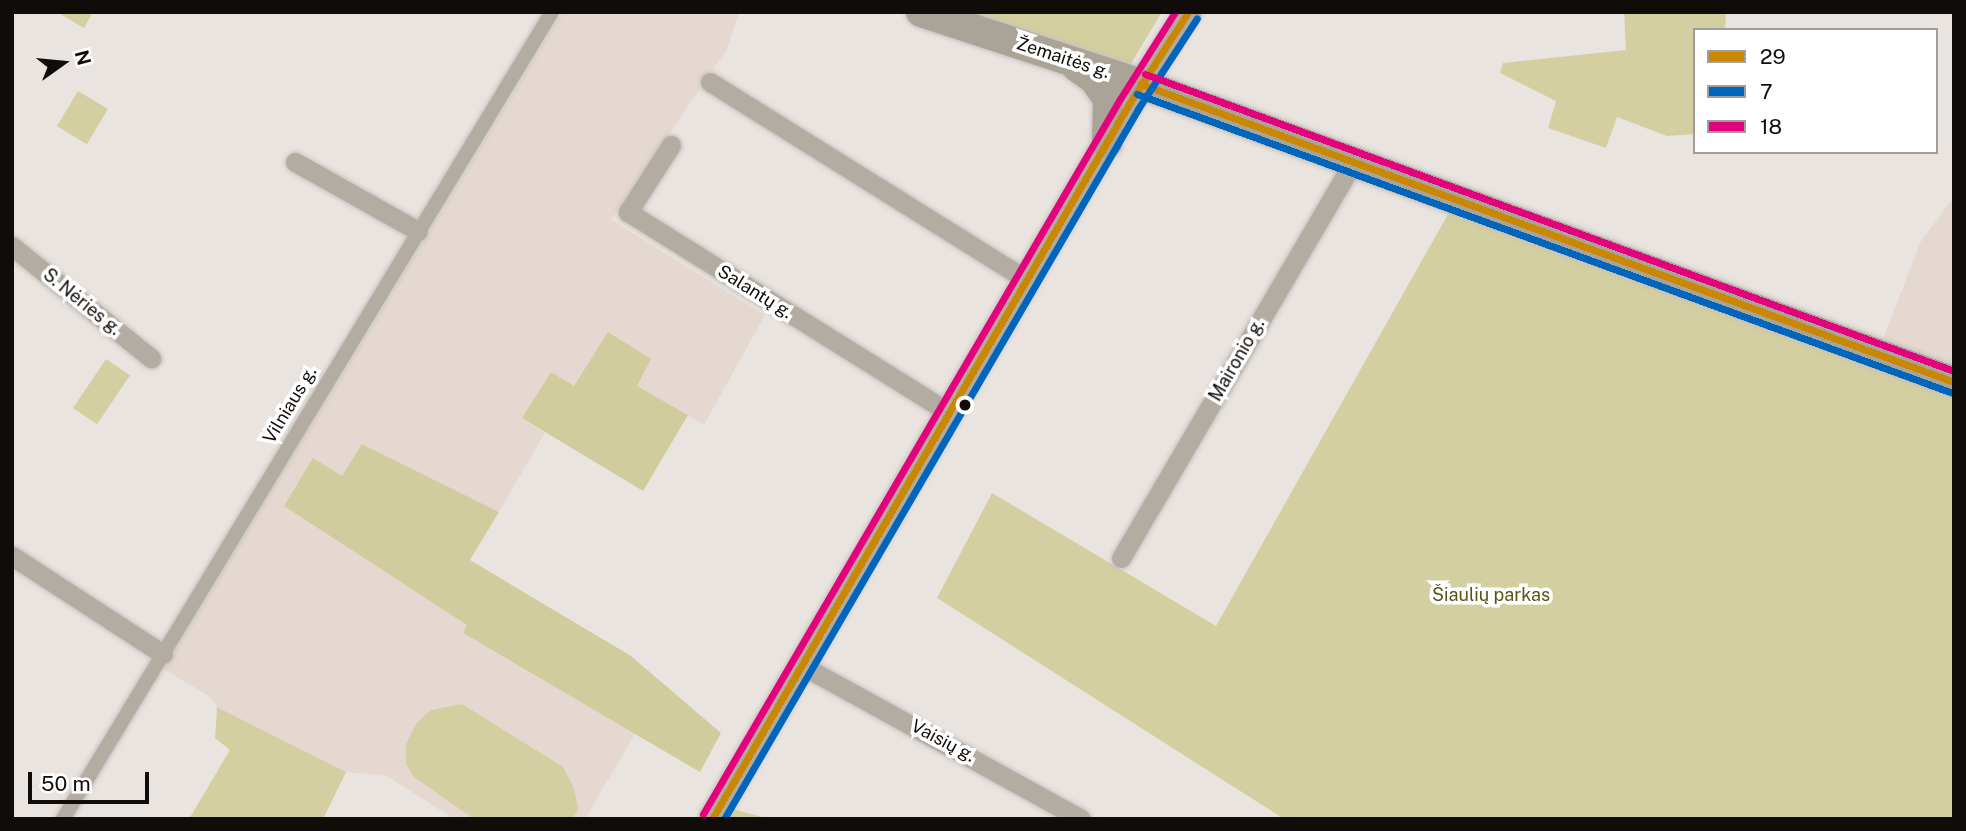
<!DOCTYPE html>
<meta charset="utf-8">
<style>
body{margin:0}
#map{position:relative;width:1966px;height:831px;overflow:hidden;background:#eae4e0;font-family:"Public Sans",sans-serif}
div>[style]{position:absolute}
.built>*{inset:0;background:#e5d8d0}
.green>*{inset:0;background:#d3cfa0;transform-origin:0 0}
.forest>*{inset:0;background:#d1cc9d}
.roads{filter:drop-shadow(0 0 2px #c6c1bf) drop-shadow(0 0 2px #c6c1bf)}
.pedestrian>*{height:14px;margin:-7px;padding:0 7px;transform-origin:7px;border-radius:7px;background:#b2aca2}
.minor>*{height:19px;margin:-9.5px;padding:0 9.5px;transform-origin:9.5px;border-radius:9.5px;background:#b2aca2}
.secondary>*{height:26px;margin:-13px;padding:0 13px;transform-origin:13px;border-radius:13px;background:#b2aa9f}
.primary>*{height:30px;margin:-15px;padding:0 15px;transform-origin:15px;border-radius:15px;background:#aaa397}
.bus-1>*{height:7px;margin:-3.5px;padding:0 3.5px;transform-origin:3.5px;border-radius:3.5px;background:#c98702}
.bus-2>*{height:7px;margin:-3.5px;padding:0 3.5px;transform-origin:3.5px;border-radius:3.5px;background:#0065bd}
.bus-3>*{height:7px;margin:-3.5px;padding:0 3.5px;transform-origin:3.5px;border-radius:3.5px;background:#e5007d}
.dots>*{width:19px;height:19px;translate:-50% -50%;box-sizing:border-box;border:4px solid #fff;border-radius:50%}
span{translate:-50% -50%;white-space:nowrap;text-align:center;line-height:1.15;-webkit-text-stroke:7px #fff;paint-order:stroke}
.street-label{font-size:18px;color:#100c0a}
.park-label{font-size:18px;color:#585517}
.frame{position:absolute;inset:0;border:14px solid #100c0a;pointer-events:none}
.legend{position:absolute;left:1693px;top:28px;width:245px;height:126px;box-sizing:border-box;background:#fff;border:2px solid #9f9e9d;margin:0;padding:9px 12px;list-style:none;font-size:21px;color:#100c0a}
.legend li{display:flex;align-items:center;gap:14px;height:35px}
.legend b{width:35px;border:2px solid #9f9e9d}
.north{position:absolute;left:28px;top:28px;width:70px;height:70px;-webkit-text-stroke:5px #fff;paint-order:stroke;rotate:75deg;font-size:19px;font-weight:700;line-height:28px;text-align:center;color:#100c0a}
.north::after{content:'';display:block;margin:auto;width:24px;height:32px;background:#100c0a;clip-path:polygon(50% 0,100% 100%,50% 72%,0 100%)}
.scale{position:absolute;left:28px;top:772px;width:121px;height:32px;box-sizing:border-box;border:4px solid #100c0a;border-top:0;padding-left:9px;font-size:21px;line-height:24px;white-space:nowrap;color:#100c0a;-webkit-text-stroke:5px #fff;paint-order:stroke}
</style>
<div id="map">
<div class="built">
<div style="clip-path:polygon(563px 12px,739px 12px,727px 49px,611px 220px,765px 315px,704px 425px,637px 386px,574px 386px,522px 418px,545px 433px,499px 512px,362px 444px,467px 625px,463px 633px,635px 734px,585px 819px,454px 819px,387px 776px,346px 772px,217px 707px,209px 696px,163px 669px)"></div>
<div style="clip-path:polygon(1954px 197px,1954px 382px,1877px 354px,1921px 241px)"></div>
</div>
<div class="green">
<div style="clip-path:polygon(57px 12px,93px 12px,84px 28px)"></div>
<div style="clip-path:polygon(954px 12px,1162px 12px,1132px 62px,1119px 67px)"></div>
<div style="clip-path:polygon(1624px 12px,1726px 12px,1725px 30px,1695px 30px,1695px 134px,1667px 136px,1617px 117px,1606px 148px,1548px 128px,1556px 101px,1500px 73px,1503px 63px,1626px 50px)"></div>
<div style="left:78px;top:91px;width:35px;height:41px;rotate:31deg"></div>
<div style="clip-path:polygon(1456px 200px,1954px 396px,1954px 819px,1284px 819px,937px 598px,992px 493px,1216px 626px)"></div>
<div style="left:106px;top:359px;width:29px;height:59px;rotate:34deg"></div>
<div style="clip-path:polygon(462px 704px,563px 767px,574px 788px,578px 809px,572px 819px,474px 819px,414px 777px,406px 764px,406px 744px,416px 724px,431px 710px)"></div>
<div style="clip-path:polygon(217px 707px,346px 772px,323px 819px,189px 819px,230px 750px,215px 738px)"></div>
<div style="clip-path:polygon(733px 809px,770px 819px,727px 819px)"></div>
</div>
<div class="forest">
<div style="clip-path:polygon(608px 332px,651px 359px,637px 386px,688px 415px,643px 491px,522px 418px,551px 372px,574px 386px)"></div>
<div style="clip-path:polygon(362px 444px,499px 512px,470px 560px,631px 656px,721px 733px,700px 772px,463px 633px,467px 625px,284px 506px,313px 458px,342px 476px)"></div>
</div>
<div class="roads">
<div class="pedestrian">
<div style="left:63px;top:819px;width:944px;rotate:-58.79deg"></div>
</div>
<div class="minor">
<div style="left:710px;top:82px;width:374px;rotate:32deg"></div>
<div style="left:671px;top:145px;width:80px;rotate:122.7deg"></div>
<div style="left:628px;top:212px;width:380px;rotate:32deg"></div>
<div style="left:295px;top:162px;width:141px;rotate:29.3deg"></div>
<div style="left:12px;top:246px;width:179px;rotate:38.9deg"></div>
<div style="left:12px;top:556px;width:180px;rotate:33deg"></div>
<div style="left:1121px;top:558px;width:459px;rotate:-59.6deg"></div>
<div style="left:803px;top:666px;width:317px;rotate:28.8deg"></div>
</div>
<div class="secondary">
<div style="left:712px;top:819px;width:828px;rotate:-59.75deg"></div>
<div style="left:1129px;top:104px;width:109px;rotate:-57.3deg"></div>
</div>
<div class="primary">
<div style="left:921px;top:12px;width:231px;rotate:18.1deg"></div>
<div style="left:1141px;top:84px;width:866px;rotate:20.13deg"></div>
<div style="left:1077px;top:67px;width:21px;rotate:35deg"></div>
<div style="left:1094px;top:79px;width:24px;rotate:55deg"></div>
<div style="left:1108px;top:99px;width:44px;rotate:91.3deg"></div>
</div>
</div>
<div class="bus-1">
<div style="left:1141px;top:84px;width:866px;rotate:20.13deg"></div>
<div style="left:712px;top:819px;width:828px;rotate:-59.75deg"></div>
<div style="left:1129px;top:104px;width:109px;rotate:-57.3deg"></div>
</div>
<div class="bus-2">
<div style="left:1137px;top:94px;width:866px;rotate:20.13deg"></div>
<div style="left:724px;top:819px;width:822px;rotate:-59.75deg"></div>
<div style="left:1138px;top:109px;width:108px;rotate:-57deg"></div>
</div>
<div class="bus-3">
<div style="left:1145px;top:74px;width:862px;rotate:20.16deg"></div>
<div style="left:703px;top:814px;width:828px;rotate:-59.75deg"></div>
<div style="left:1120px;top:99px;width:103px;rotate:-57.7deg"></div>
</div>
<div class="dots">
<div style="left:965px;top:405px;background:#100c0a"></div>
</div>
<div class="street-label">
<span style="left:1063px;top:58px;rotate:18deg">Žemaitės g.</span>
<span style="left:755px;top:292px;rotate:32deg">Salantų g.</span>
<span style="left:82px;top:302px;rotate:39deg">S. Nėries g.</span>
<span style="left:1237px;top:360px;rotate:-60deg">Maironio g.</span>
<span style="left:290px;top:405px;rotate:-59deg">Vilniaus g.</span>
<span style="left:943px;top:741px;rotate:28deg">Vaisių g.</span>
</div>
<div class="park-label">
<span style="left:1491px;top:595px">Šiaulių parkas</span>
</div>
<div class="frame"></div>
<ul class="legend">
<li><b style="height:9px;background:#c98702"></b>29</li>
<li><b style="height:9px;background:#0065bd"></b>7</li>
<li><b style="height:9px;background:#e5007d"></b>18</li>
</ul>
<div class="north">N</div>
<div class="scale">50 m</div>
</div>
